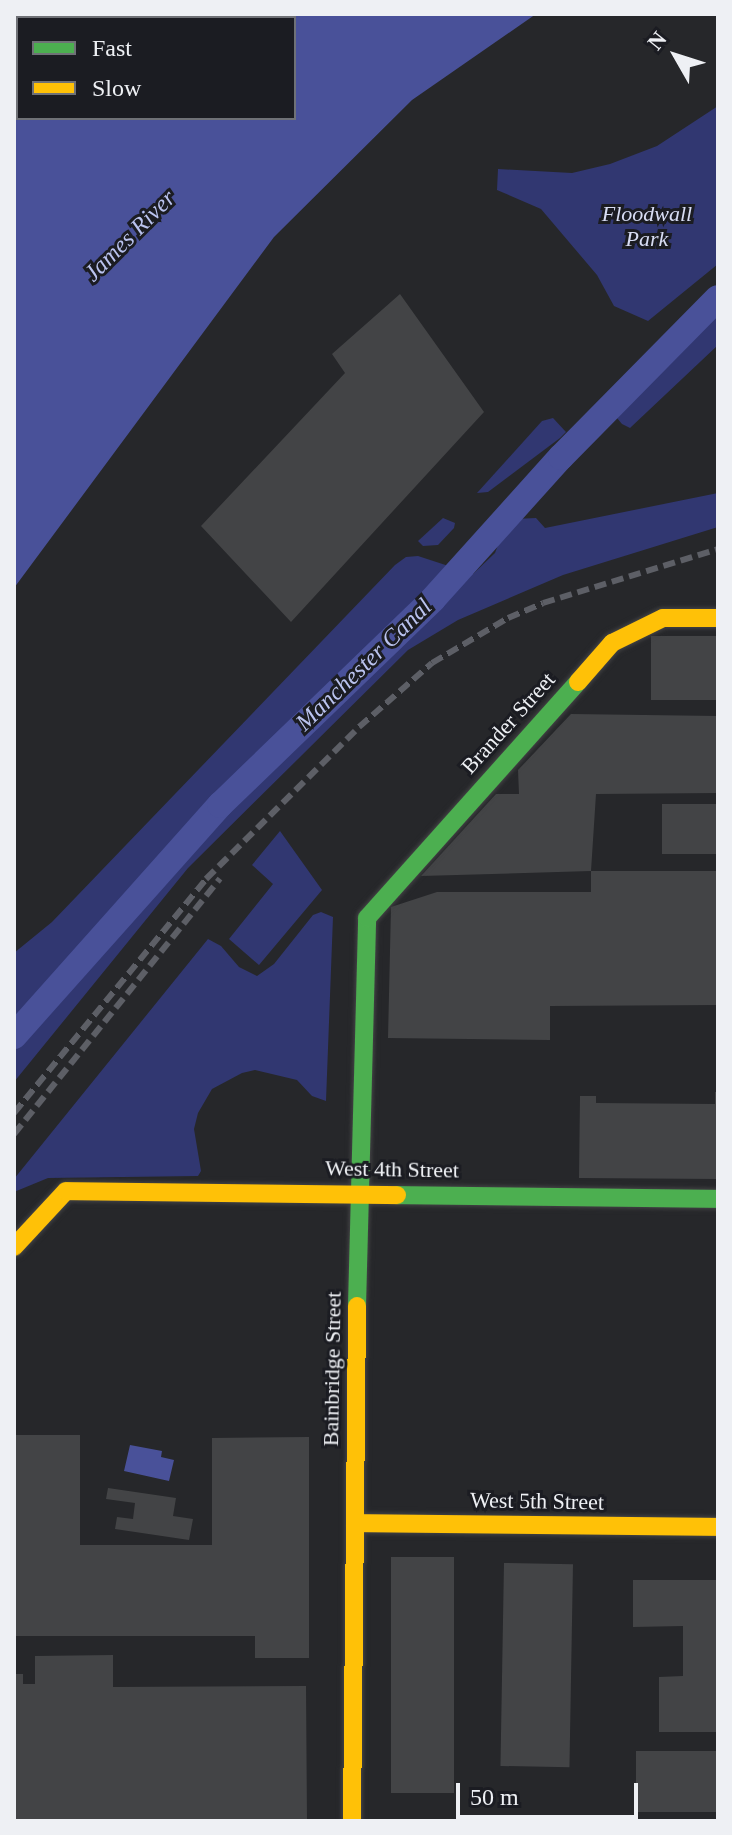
<!DOCTYPE html>
<style>
body{margin:0}
#map{position:relative;width:732px;height:1835px;overflow:hidden;background:#26272a;font-family:Georgia,serif}
div>[style]{position:absolute}
.green>*{inset:0;background:#313771}
.forest>*{inset:0;background:#42498d}
.water>*{inset:0;background:#495199}
.canal>*{height:26px;margin:-13px;padding:0 13px;transform-origin:13px;border-radius:13px;background:#495199}
.building>*{inset:0;background:#434446;transform-origin:0 0}
.roads{filter:drop-shadow(0 0 2px #434345) drop-shadow(0 0 2px #434345)}
.fast>*{height:18px;margin:-9px;padding:0 9px;transform-origin:9px;border-radius:9px;background:#4caf50}
.slow>*{height:18px;margin:-9px;padding:0 9px;transform-origin:9px;border-radius:9px;background:#ffc107}
.rail>*{height:6px;margin-top:-3px;transform-origin:0;background:repeating-linear-gradient(90deg,#5d5f66 0 12px,transparent 0 18px)}
span{translate:-50% -50%;white-space:nowrap;text-align:center;line-height:1.15;-webkit-text-stroke:6px #1b1c22;paint-order:stroke}
.park-label{font-size:22px;color:#d8ddf4;font-style:italic}
.street-label{font-size:22px;color:#eef0f4}
.water-label{font-size:24px;color:#bac3ef;font-style:italic}
.frame{position:absolute;inset:0;border:16px solid #eef0f4;pointer-events:none}
.legend{position:absolute;left:16px;top:16px;width:280px;height:104px;box-sizing:border-box;background:#1b1c22;border:2px solid #6f7176;margin:0;padding:10px 14px;list-style:none;font-size:24px;color:#eef0f4}
.legend li{display:flex;align-items:center;gap:16px;height:40px}
.legend b{width:40px;border:2px solid #6f7176}
.north{position:absolute;left:636px;top:16px;width:80px;height:80px;-webkit-text-stroke:6px #1b1c22;paint-order:stroke;rotate:309deg;font-size:22px;font-weight:700;line-height:32px;text-align:center;color:#eef0f4}
.north::after{content:'';display:block;margin:auto;width:28px;height:36px;background:#eef0f4;clip-path:polygon(50% 0,100% 100%,50% 72%,0 100%)}
.scale{position:absolute;left:456px;top:1783px;width:182px;height:36px;box-sizing:border-box;border:4px solid #eef0f4;border-top:0;padding-left:10px;font-size:24px;line-height:28px;white-space:nowrap;color:#eef0f4;-webkit-text-stroke:6px #1b1c22;paint-order:stroke}
</style>
<div id="map">
<div class="green">
<div style="clip-path:polygon(718px 106px,718px 264px,648px 321px,614px 306px,597px 275px,541px 209px,497px 190px,498px 169px,572px 173px,610px 164px,657px 146px)"></div>
<div style="clip-path:polygon(718px 304px,718px 345px,630px 428px,622px 424px,612px 412px,649px 374px,680px 350px)"></div>
<div style="clip-path:polygon(553px 418px,566px 432px,560px 438px,488px 492px,477px 493px,542px 421px)"></div>
<div style="clip-path:polygon(718px 493px,718px 527px,563px 575px,458px 620px,408px 650px,188px 868px,14px 1082px,14px 953px,52px 922px,395px 565px,406px 557px,418px 556px,473px 574px,495px 553px,503px 532px,514px 519px,536px 518px,545px 528px)"></div>
<div style="clip-path:polygon(443px 518px,455px 523px,454px 528px,438px 545px,423px 546px,418px 541px)"></div>
<div style="clip-path:polygon(280px 831px,322px 890px,259px 965px,229px 939px,273px 884px,252px 865px)"></div>
<div style="clip-path:polygon(321px 912px,333px 917px,326px 1101px,312px 1096px,297px 1080px,255px 1070px,242px 1073px,212px 1089px,198px 1113px,194px 1129px,201px 1171px,198px 1176px,48px 1178px,14px 1192px,14px 1179px,208px 939px,221px 946px,239px 967px,257px 976px,274px 964px,313px 915px)"></div>
</div>
<div class="forest">
<div style="clip-path:polygon(14px 14px,61px 14px,59px 18px,18px 18px,18px 105px,14px 112px)"></div>
</div>
<div class="water">
<div style="clip-path:polygon(61px 14px,536px 14px,412px 100px,274px 237px,14px 588px,14px 112px,18px 105px,18px 118px,294px 118px,294px 18px,59px 18px)"></div>
<div style="clip-path:polygon(130px 1445px,162px 1451px,161px 1457px,174px 1460px,169px 1481px,124px 1471px)"></div>
</div>
<div class="canal">
<div style="left:14px;top:1036px;width:310px;rotate:-48.3deg"></div>
<div style="left:220px;top:805px;width:296px;rotate:-44deg"></div>
<div style="left:433px;top:599px;width:191px;rotate:-48deg"></div>
<div style="left:561px;top:457px;width:223px;rotate:-45.4deg"></div>
</div>
<div class="building">
<div style="clip-path:polygon(400px 294px,484px 412px,291px 622px,201px 526px,345px 373px,332px 354px)"></div>
<div style="left:651px;top:636px;width:67px;height:64px"></div>
<div style="clip-path:polygon(571px 714px,718px 716px,718px 793px,596px 794px,591px 871px,421px 876px,496px 794px,519px 794px,518px 770px)"></div>
<div style="left:662px;top:804px;width:56px;height:50px"></div>
<div style="clip-path:polygon(591px 871px,718px 871px,717px 1005px,550px 1006px,550px 1040px,388px 1038px,391px 907px,437px 892px,591px 892px)"></div>
<div style="clip-path:polygon(715px 1092px,718px 1092px,718px 1179px,579px 1178px,580px 1096px,596px 1096px,596px 1103px,715px 1104px)"></div>
<div style="clip-path:polygon(14px 1435px,80px 1435px,80px 1545px,212px 1545px,212px 1438px,309px 1437px,309px 1658px,255px 1658px,255px 1636px,14px 1636px)"></div>
<div style="clip-path:polygon(108px 1488px,176px 1498px,173px 1516px,193px 1519px,189px 1540px,115px 1529px,117px 1517px,133px 1519px,135px 1503px,106px 1499px)"></div>
<div style="left:391px;top:1557px;width:63px;height:236px"></div>
<div style="left:504px;top:1563px;width:69px;height:203px;rotate:1deg"></div>
<div style="clip-path:polygon(633px 1580px,718px 1580px,718px 1732px,659px 1732px,659px 1677px,683px 1676px,683px 1626px,633px 1627px)"></div>
<div style="clip-path:polygon(113px 1655px,113px 1687px,306px 1686px,307px 1821px,14px 1821px,14px 1674px,23px 1674px,23px 1684px,35px 1684px,35px 1656px)"></div>
<div style="left:718px;top:1751px;width:61px;height:82px;rotate:90deg"></div>
</div>
<div class="roads">
<div class="fast">
<div style="left:397px;top:1195px;width:321px;rotate:0.7deg"></div>
<div style="left:357px;top:1306px;width:388px;rotate:-88.5deg"></div>
<div style="left:367px;top:918px;width:317px;rotate:-48.2deg"></div>
</div>
<div class="slow">
<div style="left:578px;top:682px;width:52px;rotate:-48.9deg"></div>
<div style="left:612px;top:643px;width:57px;rotate:-26.1deg"></div>
<div style="left:663px;top:618px;width:55px"></div>
<div style="left:14px;top:1247px;width:76px;rotate:-47.1deg"></div>
<div style="left:66px;top:1191px;width:331px;rotate:0.7deg"></div>
<div style="left:355px;top:1523px;width:363px;rotate:0.6deg"></div>
<div style="left:352px;top:1821px;width:515px;rotate:-89.44deg"></div>
</div>
</div>
<div class="rail">
<div style="left:14px;top:1113px;width:303px;rotate:-50.6deg"></div>
<div style="left:206px;top:879px;width:216px;rotate:-44.8deg"></div>
<div style="left:359px;top:727px;width:97px;rotate:-41.2deg"></div>
<div style="left:432px;top:663px;width:88px;rotate:-30.6deg"></div>
<div style="left:508px;top:618px;width:38px;rotate:-23deg"></div>
<div style="left:543px;top:603px;width:183px;rotate:-17.1deg"></div>
<div style="left:14px;top:1134px;width:328px;rotate:-51.1deg"></div>
</div>
<div class="park-label">
<span style="left:647px;top:226px">Floodwall<br>Park</span>
</div>
<div class="street-label">
<span style="left:508px;top:723px;rotate:-48deg">Brander Street</span>
<span style="left:392px;top:1169px;rotate:1deg">West 4th Street</span>
<span style="left:332px;top:1369px;rotate:-89deg">Bainbridge Street</span>
<span style="left:537px;top:1501px;rotate:1deg">West 5th Street</span>
</div>
<div class="water-label">
<span style="left:130px;top:236px;rotate:-45deg">James River</span>
<span style="left:364px;top:665px;rotate:-44deg">Manchester Canal</span>
</div>
<div class="frame"></div>
<ul class="legend">
<li><b style="height:10px;background:#4caf50"></b>Fast</li>
<li><b style="height:10px;background:#ffc107"></b>Slow</li>
</ul>
<div class="north">N</div>
<div class="scale">50 m</div>
</div>
